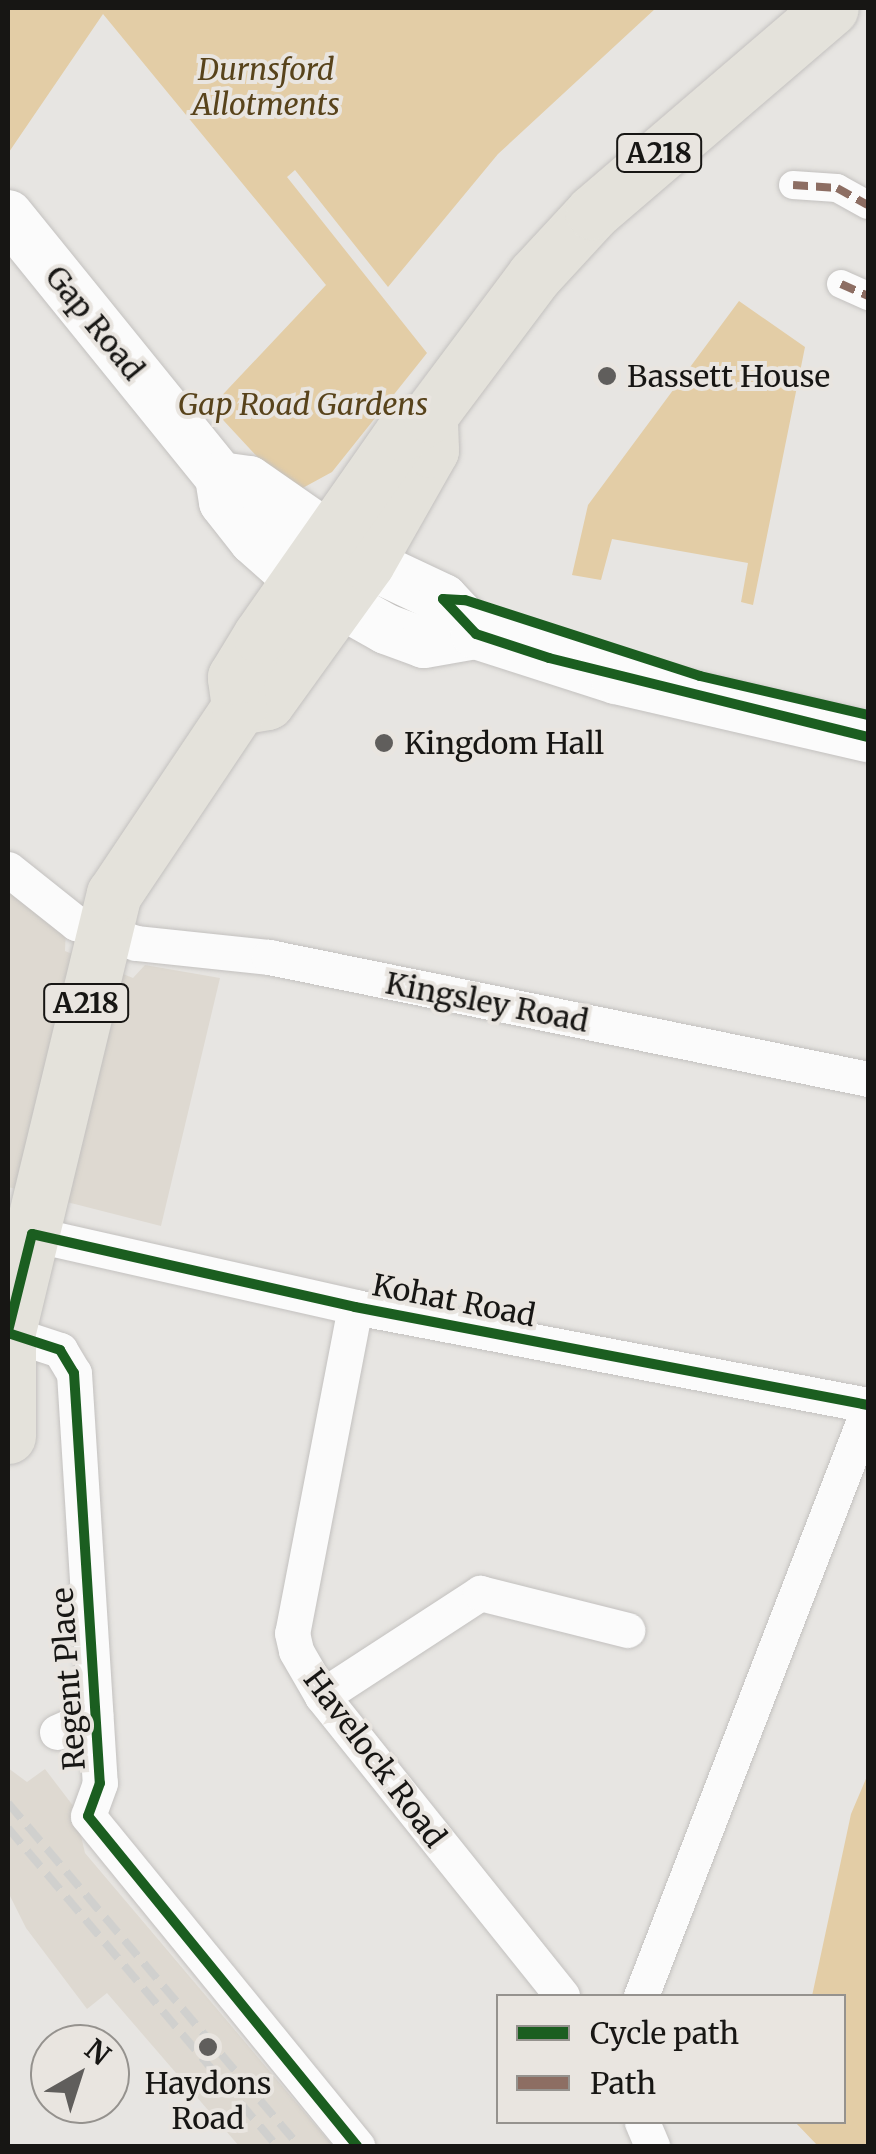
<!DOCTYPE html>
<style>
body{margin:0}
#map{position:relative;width:876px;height:2154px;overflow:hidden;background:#e7e5e2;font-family:Merriweather,serif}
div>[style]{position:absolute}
.built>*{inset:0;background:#ded9d1}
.green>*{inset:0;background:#e3cda6}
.roads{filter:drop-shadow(0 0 2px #c3c1bf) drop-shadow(0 0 2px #c3c1bf)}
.pedestrian>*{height:28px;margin:-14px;padding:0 14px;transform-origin:14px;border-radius:14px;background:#fbfbfb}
.minor>*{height:35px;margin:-17.5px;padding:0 17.5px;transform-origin:17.5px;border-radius:17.5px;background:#fbfbfb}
.secondary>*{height:50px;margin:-25px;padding:0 25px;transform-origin:25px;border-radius:25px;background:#fbfbfb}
.primary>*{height:55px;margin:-27.5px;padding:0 27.5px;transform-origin:27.5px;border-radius:27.5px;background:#e4e2db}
.rail>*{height:8px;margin-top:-4px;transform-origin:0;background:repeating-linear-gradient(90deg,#d0d0ce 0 20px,transparent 0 30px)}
.quiet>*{height:8px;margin-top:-4px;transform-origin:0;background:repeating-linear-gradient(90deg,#8d6e63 0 15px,transparent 0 23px)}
.cycleway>*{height:10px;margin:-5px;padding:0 5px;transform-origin:5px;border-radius:5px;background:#1b5e20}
.dots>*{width:28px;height:28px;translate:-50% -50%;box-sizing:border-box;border:5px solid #e9e5e0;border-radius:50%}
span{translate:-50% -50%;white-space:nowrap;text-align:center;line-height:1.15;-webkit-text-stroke:8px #e9e5e0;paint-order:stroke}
.shield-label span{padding:2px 8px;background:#e9e5e0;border:2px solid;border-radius:8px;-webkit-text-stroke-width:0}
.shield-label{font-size:28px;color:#171614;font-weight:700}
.park-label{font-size:30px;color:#58431b;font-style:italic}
.street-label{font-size:30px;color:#171614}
.poi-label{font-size:30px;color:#171614}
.left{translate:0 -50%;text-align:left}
.frame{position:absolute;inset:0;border:10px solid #171614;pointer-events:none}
.legend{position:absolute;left:496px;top:1994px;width:350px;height:130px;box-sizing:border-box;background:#e9e5e0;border:2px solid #95928e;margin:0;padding:12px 18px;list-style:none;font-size:30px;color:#171614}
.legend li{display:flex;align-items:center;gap:20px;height:50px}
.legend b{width:50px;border:2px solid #95928e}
.north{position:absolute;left:30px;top:2024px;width:100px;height:100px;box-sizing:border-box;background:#e9e5e0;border:2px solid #95928e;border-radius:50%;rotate:39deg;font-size:28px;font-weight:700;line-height:40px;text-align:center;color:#171614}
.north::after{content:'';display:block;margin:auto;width:35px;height:45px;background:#605e5c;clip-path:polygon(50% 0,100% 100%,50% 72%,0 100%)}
</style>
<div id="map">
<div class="built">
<div style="clip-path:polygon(8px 887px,66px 927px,65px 951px,133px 978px,145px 965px,220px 978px,161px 1226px,8px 1187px)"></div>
<div style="clip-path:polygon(8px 1768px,27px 1782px,45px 1769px,74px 1807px,85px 1853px,333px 2146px,239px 2146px,107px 1993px,87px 2009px,26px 1928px,8px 1892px)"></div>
</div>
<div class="green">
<div style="clip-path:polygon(8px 8px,656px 8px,498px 154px,388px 287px,295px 170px,287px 177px,427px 353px,332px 472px,299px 490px,277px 478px,211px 407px,326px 285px,103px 14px,9px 152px)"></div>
<div style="clip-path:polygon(739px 301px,805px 347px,753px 605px,741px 602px,748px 563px,612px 539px,601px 580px,572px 575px,588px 505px)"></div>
<div style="clip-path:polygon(868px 1774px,868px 2146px,818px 2146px,795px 2122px,844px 2122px,844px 1996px,812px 1996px,851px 1814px)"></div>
</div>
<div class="roads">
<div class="pedestrian">
<div style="left:793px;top:185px;width:44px;rotate:3.9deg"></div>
<div style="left:837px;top:188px;width:35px;rotate:29deg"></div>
<div style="left:841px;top:284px;width:30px;rotate:24deg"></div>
</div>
<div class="minor">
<div style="left:8px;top:869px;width:87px;rotate:38.5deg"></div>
<div style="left:76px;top:923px;width:63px;rotate:18.4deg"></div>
<div style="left:136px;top:943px;width:134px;rotate:6deg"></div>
<div style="left:269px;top:957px;width:611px;rotate:11.51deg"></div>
<div style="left:32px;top:1234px;width:331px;rotate:12.7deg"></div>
<div style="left:355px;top:1307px;width:522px;rotate:10.82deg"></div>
<div style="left:355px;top:1307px;width:332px;rotate:100.9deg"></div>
<div style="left:292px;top:1633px;width:18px;rotate:77deg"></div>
<div style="left:296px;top:1651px;width:52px;rotate:60deg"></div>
<div style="left:322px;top:1696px;width:384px;rotate:51.3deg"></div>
<div style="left:8px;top:1333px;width:55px;rotate:18.1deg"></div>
<div style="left:60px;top:1350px;width:27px;rotate:59deg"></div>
<div style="left:74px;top:1373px;width:411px;rotate:86.4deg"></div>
<div style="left:100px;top:1783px;width:35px;rotate:110deg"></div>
<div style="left:88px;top:1816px;width:426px;rotate:50.8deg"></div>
<div style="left:322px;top:1696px;width:189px;rotate:-33.1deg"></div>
<div style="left:480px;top:1593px;width:152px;rotate:14.1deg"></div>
<div style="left:57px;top:1732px;width:42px;rotate:-24.1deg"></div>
<div style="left:641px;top:1996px;width:628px;rotate:-68.83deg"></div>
<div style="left:642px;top:2122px;width:26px;rotate:67deg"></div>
</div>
<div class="secondary">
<div style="left:8px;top:215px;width:337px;rotate:51deg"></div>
<div style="left:220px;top:477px;width:25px;rotate:81deg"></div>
<div style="left:224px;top:502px;width:48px;rotate:51.7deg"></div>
<div style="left:254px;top:540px;width:60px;rotate:41.6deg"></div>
<div style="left:299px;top:580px;width:100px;rotate:29.4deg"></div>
<div style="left:386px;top:629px;width:40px;rotate:20.2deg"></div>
<div style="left:424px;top:643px;width:53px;rotate:-9.8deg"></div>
<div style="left:220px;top:477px;width:29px;rotate:8deg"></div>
<div style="left:249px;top:481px;width:144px;rotate:34.8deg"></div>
<div style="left:367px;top:563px;width:84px;rotate:25.3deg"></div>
<div style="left:443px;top:599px;width:48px;rotate:46.7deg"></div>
<div style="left:476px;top:634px;width:147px;rotate:17.8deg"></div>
<div style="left:616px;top:679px;width:259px;rotate:13deg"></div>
</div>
<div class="primary">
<div style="left:239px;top:707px;width:28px;rotate:-10deg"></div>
<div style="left:267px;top:702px;width:171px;rotate:-54.3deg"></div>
<div style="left:367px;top:563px;width:130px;rotate:-60.5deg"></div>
<div style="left:431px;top:450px;width:35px;rotate:-92deg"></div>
<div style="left:8px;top:1331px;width:450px;rotate:-76.4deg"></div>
<div style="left:114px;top:894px;width:225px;rotate:-56.2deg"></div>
<div style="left:239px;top:707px;width:30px;rotate:-98deg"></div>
<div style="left:235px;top:677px;width:48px;rotate:-58.6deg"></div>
<div style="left:260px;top:636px;width:248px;rotate:-55deg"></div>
<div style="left:402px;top:433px;width:33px;rotate:-33deg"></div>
<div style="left:430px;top:415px;width:174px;rotate:-53.2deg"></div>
<div style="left:534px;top:276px;width:87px;rotate:-47.3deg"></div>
<div style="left:593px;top:212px;width:313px;rotate:-40.6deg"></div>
<div style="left:8px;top:1339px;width:97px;rotate:90deg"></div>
</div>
</div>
<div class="rail">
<div style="left:8px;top:1803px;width:450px;rotate:49.7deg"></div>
<div style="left:8px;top:1828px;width:417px;rotate:49.8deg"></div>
</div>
<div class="quiet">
<div style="left:793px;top:185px;width:44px;rotate:3.9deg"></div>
<div style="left:837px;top:188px;width:35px;rotate:29deg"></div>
<div style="left:841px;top:284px;width:30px;rotate:24deg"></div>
</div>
<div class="cycleway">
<div style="left:443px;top:599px;width:48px;rotate:46.7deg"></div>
<div style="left:476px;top:634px;width:77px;rotate:18.2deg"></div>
<div style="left:549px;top:658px;width:329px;rotate:13.9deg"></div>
<div style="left:443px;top:599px;width:22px;rotate:3deg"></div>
<div style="left:465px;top:600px;width:247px;rotate:17.9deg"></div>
<div style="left:700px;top:676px;width:172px;rotate:13.1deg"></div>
<div style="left:8px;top:1331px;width:100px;rotate:-76.1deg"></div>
<div style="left:32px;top:1234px;width:331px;rotate:12.7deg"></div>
<div style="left:355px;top:1307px;width:522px;rotate:10.82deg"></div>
<div style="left:8px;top:1333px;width:55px;rotate:18.1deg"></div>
<div style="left:60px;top:1350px;width:27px;rotate:59deg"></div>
<div style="left:74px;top:1373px;width:411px;rotate:86.4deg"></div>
<div style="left:100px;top:1783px;width:35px;rotate:110deg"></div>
<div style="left:88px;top:1816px;width:426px;rotate:50.8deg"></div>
</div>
<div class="dots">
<div style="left:607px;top:376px;background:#605e5c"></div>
<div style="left:384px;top:743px;background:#605e5c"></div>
<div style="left:208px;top:2047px;background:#605e5c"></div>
</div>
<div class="shield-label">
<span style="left:659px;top:153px">A218</span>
<span style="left:86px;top:1003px">A218</span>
</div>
<div class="park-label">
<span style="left:266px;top:86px">Durnsford<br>Allotments</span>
<span style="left:303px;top:404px">Gap Road Gardens</span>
</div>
<div class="street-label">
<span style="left:95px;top:323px;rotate:51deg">Gap Road</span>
<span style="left:487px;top:1002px;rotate:11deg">Kingsley Road</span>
<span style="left:454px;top:1300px;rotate:11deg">Kohat Road</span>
<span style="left:68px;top:1679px;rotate:-94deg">Regent Place</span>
<span style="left:375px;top:1758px;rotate:53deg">Havelock Road</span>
</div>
<div class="poi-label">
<span class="left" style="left:627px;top:376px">Bassett House</span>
<span class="left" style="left:404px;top:743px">Kingdom Hall</span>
<span style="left:208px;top:2100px">Haydons<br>Road</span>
</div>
<div class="frame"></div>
<ul class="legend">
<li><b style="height:12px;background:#1b5e20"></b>Cycle path</li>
<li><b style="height:12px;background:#8d6e63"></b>Path</li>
</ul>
<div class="north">N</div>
</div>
